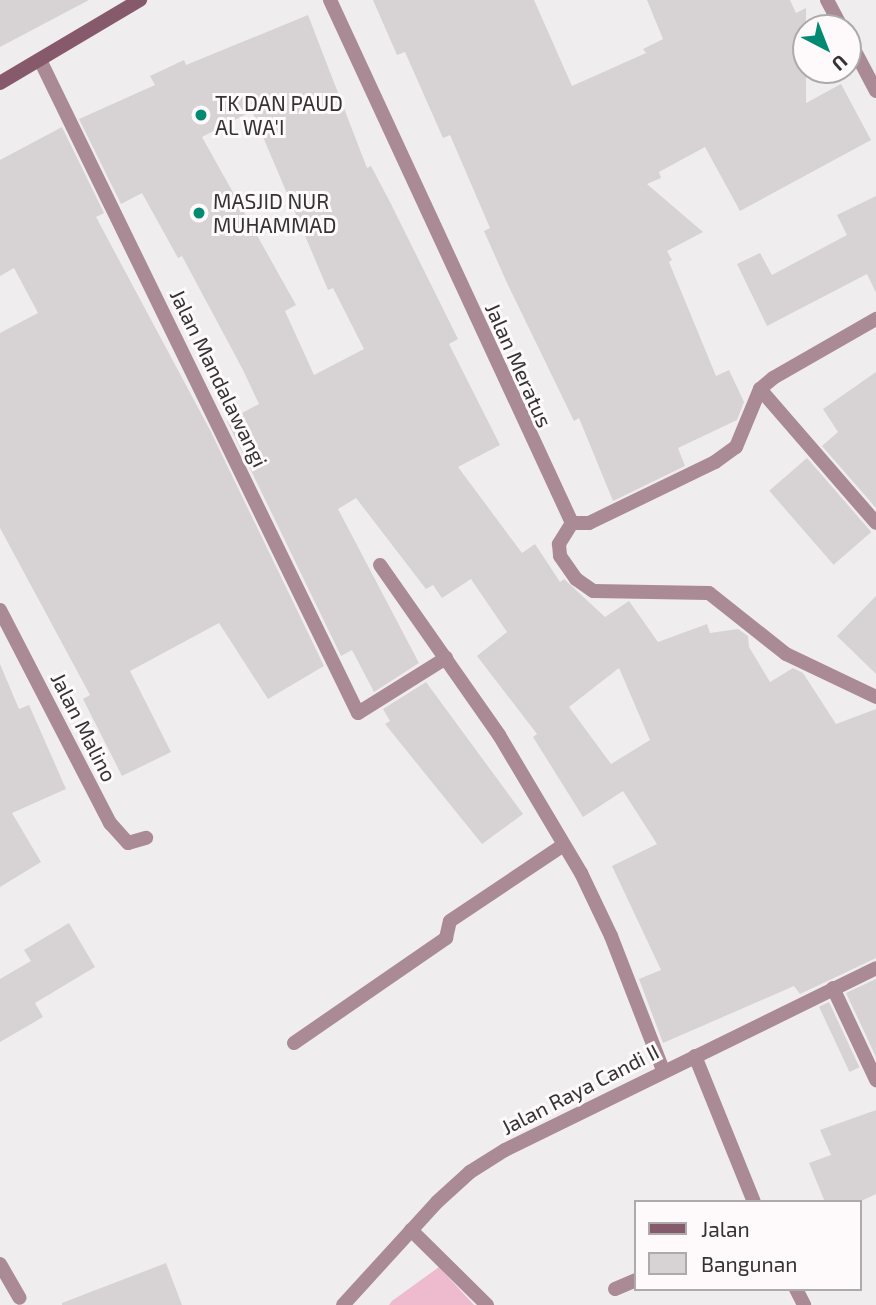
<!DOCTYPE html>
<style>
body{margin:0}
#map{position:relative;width:876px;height:1305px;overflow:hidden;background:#f0edee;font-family:"Exo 2",sans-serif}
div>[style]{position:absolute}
.green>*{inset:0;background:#eebace}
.building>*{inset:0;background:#d7d3d5;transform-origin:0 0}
.street>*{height:14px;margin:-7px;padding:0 7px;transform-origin:7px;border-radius:7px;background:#a98a95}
.secondary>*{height:14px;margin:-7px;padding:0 7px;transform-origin:7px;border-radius:7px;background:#865a6b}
.dots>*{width:19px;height:19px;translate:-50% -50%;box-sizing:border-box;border:4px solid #fefafb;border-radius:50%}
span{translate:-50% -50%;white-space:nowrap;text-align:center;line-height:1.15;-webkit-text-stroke:6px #fefafb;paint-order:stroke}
.poi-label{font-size:21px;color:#343233}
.left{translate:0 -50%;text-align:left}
.street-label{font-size:21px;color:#343233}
.legend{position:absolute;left:634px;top:1200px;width:228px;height:91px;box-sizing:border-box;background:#fefafb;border:2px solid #adaaab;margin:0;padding:9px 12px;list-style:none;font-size:21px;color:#343233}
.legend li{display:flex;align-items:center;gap:14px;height:35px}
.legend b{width:35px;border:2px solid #adaaab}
.north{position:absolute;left:792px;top:14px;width:70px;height:70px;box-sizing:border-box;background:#fefafb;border:2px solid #adaaab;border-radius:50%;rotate:138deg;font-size:19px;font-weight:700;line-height:28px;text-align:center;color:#343233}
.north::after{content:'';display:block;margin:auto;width:24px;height:32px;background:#028b72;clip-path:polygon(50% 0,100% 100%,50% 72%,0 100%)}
</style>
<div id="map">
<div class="green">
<i style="clip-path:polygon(439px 1267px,474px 1305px,389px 1305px,392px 1301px)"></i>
</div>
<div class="building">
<i style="clip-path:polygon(0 0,89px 0,0 47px)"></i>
<i style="clip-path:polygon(373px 0,534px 0,572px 86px,646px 53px,643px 49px,663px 39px,647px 0,790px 0,796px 13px,806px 8px,806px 103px,841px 84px,871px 140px,740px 211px,705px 147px,659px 172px,661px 178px,647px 184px,703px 232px,667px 251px,672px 260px,669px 262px,716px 376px,729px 370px,744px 402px,737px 420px,678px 448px,685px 466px,613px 501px,579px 418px,574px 421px,507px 283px,484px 231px,490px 228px,450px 135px,443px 138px,405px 52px,397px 55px)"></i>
<i style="clip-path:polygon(evenodd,308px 15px,367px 168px,371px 166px,391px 204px,458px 339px,449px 344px,500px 445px,458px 467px,522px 553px,535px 544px,560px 582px,564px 579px,605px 617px,629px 601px,658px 642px,707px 624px,710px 633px,738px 629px,748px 636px,749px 647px,770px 682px,793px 668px,803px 673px,836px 724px,876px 709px,876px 958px,800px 994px,794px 986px,663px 1043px,639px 979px,661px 970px,612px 866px,657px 844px,623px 791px,583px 817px,533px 737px,537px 734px,477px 656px,507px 632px,471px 579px,442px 598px,433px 585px,426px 589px,356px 498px,338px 509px,419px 663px,374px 692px,352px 650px,341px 656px,227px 421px,259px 404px,243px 370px,182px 256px,178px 258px,142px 193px,121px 204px,79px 119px,155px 85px,150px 76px,184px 60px,186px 65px,308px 15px,252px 111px,328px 290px,333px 288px,364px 349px,314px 375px,285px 311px,296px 305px,202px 137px,252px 111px,308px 15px,619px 668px,650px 740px,611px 764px,569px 707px,619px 668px)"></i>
<i style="clip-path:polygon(62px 127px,104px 213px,96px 217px,210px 430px,324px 666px,268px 699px,219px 623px,130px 671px,171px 752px,122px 776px,83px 699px,90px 695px,0 528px,0 333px,38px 313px,14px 268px,0 276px,0 160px)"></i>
<i style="clip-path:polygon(876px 196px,876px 293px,867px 274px,767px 326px,737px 264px,760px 253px,772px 275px,847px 235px,837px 215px)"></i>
<i style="clip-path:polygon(876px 372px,876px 508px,822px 446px,838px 432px,823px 409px)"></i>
<i style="left:807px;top:458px;width:98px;height:50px;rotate:49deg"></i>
<i style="clip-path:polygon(876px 596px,876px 674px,837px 636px)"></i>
<i style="clip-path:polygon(0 664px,19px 709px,29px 705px,66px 789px,12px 813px,41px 862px,0 887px)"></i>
<i style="clip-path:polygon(426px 682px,523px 814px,482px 844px,385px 724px,390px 721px,383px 709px)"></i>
<i style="clip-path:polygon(69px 923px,95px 967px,35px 1003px,43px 1017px,0 1042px,0 979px,31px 961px,24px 950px)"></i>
<i style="clip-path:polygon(876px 979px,876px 1057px,846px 993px)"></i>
<i style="left:829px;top:1002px;width:72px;height:11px;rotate:65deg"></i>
<i style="clip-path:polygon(876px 1110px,876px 1194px,859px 1202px,825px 1202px,809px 1163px,831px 1155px,820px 1130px)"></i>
<i style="clip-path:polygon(166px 1263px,182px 1305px,62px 1305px,62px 1303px)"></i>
</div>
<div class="street">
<i style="left:330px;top:0;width:576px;rotate:65.17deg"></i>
<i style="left:572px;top:523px;width:17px"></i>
<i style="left:589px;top:523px;width:140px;rotate:-25.8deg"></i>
<i style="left:715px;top:462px;width:26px;rotate:-36deg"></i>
<i style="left:736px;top:447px;width:63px;rotate:-67.5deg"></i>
<i style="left:760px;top:389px;width:17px;rotate:-40deg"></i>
<i style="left:773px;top:378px;width:119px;rotate:-29.8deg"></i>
<i style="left:827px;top:0;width:32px;rotate:62deg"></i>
<i style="left:848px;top:38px;width:60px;rotate:62.2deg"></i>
<i style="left:41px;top:62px;width:724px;rotate:64.04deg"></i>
<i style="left:358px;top:713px;width:104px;rotate:-32deg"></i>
<i style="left:760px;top:389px;width:177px;rotate:49.1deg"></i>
<i style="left:572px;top:523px;width:25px;rotate:122deg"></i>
<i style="left:559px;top:544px;width:12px;rotate:85deg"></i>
<i style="left:560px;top:556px;width:28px;rotate:55deg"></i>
<i style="left:576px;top:579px;width:21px;rotate:35deg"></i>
<i style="left:593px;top:591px;width:116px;rotate:1deg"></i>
<i style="left:709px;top:593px;width:98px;rotate:38.4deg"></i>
<i style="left:786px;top:654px;width:100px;rotate:25.5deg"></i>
<i style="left:380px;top:565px;width:208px;rotate:55deg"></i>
<i style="left:499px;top:735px;width:161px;rotate:59.3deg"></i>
<i style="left:581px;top:873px;width:70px;rotate:64.5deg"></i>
<i style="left:611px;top:936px;width:144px;rotate:68.8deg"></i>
<i style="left:0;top:610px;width:240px;rotate:62.7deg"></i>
<i style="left:110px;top:823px;width:27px;rotate:48deg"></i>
<i style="left:128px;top:843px;width:19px;rotate:-16deg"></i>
<i style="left:833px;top:988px;width:102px;rotate:64.9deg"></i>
<i style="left:294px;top:1043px;width:185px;rotate:-34.6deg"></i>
<i style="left:446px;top:938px;width:17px;rotate:-77deg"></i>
<i style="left:450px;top:921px;width:135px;rotate:-33.8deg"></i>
<i style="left:695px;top:1056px;width:157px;rotate:68deg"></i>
<i style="left:411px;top:1230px;width:107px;rotate:44.6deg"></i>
<i style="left:0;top:1264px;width:39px;rotate:60deg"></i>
<i style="left:615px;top:1289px;width:23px;rotate:-23deg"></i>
<i style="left:796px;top:1289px;width:18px;rotate:63deg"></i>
<i style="left:343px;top:1305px;width:139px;rotate:-47.6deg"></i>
<i style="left:437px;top:1202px;width:45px;rotate:-42.3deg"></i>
<i style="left:470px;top:1172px;width:41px;rotate:-32.2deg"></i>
<i style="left:505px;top:1150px;width:413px;rotate:-26.1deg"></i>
</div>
<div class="secondary">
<i style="left:0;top:83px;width:163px;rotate:-30.7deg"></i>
</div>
<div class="dots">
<i style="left:201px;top:115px;background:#028b72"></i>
<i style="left:199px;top:213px;background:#028b72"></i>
</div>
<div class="poi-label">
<span class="left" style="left:215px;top:115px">TK DAN PAUD<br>AL WA'I</span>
<span class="left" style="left:213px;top:213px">MASJID NUR<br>MUHAMMAD</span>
</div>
<div class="street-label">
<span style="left:519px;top:365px;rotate:66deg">Jalan Meratus</span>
<span style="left:219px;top:378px;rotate:64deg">Jalan Mandalawangi</span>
<span style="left:84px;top:727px;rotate:63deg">Jalan Malino</span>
<span style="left:580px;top:1089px;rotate:-27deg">Jalan Raya Candi II</span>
</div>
<ul class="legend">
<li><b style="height:9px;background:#865a6b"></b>Jalan</li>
<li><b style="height:19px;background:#d7d3d5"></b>Bangunan</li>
</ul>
<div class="north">U</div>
</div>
